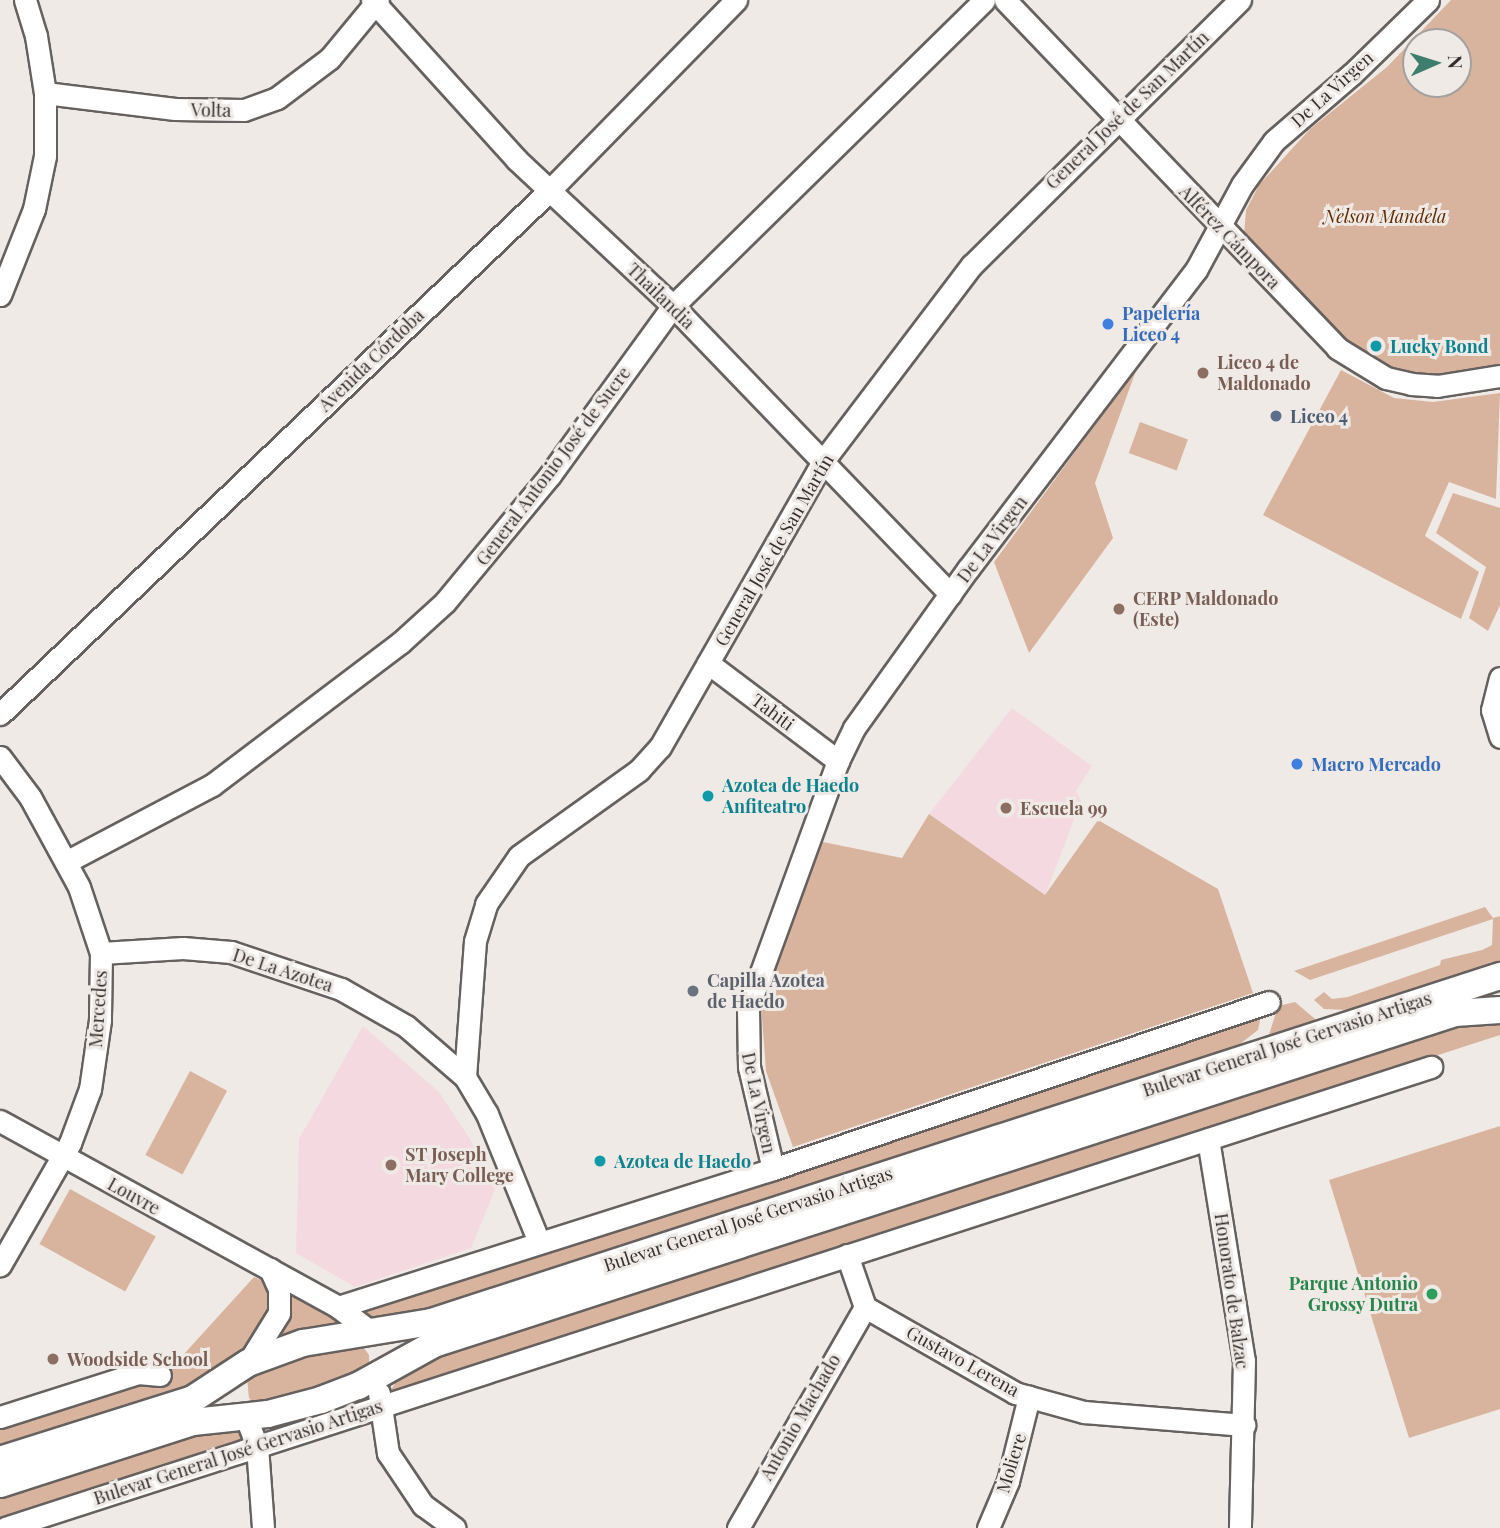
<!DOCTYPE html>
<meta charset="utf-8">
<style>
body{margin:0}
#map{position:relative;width:1500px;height:1528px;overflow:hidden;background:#f0eae6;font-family:"Playfair Display",serif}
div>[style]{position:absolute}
.education>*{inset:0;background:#f4dae0}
.green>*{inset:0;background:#d8b49f;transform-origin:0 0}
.roads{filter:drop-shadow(2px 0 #66615e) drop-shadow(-2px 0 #66615e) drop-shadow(0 2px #66615e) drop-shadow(0 -2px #66615e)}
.minor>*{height:21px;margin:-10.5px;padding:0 10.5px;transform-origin:10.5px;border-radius:10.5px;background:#fff}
.major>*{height:26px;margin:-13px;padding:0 13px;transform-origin:13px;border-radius:13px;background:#fff}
.dots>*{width:19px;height:19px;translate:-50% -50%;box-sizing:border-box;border:4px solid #f0eae6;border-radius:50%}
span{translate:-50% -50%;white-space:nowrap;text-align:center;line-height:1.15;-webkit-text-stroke:6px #f0eae6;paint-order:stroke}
.street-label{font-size:18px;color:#33302f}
.park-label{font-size:18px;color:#612b01;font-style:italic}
.shop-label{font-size:18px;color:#366cbe;font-weight:700}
.left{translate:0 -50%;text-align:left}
.culture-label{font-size:18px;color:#0d838f;font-weight:700}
.education-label{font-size:18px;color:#785e54;font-weight:700}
.service-label{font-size:18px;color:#4e5e75;font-weight:700}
.worship-label{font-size:18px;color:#5b616d;font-weight:700}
.leisure-label{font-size:18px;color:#27864d;font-weight:700}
.right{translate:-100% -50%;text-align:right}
.north{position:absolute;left:1402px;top:28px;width:70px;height:70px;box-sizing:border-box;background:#f0eae6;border:2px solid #a4a09d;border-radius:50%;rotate:87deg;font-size:19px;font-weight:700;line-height:28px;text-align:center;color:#33302f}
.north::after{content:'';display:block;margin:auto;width:24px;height:32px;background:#3d7e6e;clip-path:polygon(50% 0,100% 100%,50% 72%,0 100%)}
</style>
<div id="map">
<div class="education">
<i style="clip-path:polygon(1012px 708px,1092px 766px,1076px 791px,1081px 801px,1045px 896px,929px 814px)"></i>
<i style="clip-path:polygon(363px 1026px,439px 1092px,470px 1139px,495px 1190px,471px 1248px,355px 1287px,296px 1253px,299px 1139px)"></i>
</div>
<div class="green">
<i style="clip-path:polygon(evenodd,1451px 0,1500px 0,1500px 364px,1428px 376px,1396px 371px,1348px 343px,1244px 235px,1246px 210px,1259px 185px,1310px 129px,1387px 67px,1451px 0,1416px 42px,1458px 42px,1458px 84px,1416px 84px,1416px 42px)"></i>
<i style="clip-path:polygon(1137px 368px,1095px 483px,1113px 538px,1029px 653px,994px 562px)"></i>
<i style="clip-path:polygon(1341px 370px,1394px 398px,1433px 402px,1500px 393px,1496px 499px,1449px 482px,1425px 536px,1479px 572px,1461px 619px,1263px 515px)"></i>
<i style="left:1140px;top:422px;width:51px;height:33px;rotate:20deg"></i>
<i style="clip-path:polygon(1453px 493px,1500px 508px,1500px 605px,1488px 631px,1469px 618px,1486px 567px,1436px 533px)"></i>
<i style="clip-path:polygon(929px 814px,1045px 895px,1098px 820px,1218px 889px,1253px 993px,793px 1147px,766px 1071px,761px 1005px,800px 893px,823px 842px,902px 858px)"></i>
<i style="clip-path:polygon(1485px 907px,1493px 918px,1500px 916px,1500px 969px,1348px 1010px,1324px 1009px,1314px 1000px,1324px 992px,1332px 999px,1348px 997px,1440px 965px,1441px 960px,1482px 950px,1492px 945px,1493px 919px,1310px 980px,1294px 971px)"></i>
<i style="clip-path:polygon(1295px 1002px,1321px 1024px,1268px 1038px,1278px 1006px)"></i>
<i style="clip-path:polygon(1255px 1016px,1260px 1021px,1258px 1030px,1231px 1051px,434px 1313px,378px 1320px,363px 1314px,362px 1309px)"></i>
<i style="clip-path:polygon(1500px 1019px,1500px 1035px,388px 1395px,400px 1375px,439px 1352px,1454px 1022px)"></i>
<i style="left:190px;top:1071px;width:42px;height:95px;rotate:28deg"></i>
<i style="clip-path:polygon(1500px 1126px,1500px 1409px,1409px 1438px,1329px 1180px)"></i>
<i style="left:70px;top:1189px;width:98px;height:63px;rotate:29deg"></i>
<i style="clip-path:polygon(254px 1277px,269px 1284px,276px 1298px,249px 1352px,201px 1383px,0 1453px,0 1425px,162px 1367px,184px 1354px)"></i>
<i style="clip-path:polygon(284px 1283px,353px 1321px,270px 1345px)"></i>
<i style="clip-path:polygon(361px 1344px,369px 1355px,369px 1366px,327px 1391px,254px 1404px,249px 1398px,247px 1378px,294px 1355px)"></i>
<i style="clip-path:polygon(239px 1429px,247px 1443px,0 1521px,0 1492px,176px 1434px)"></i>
</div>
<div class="roads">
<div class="minor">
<i style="left:372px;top:0;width:215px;rotate:47.8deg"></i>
<i style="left:516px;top:159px;width:215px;rotate:43.1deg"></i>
<i style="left:673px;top:306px;width:400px;rotate:46.1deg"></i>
<i style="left:1005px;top:0;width:481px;rotate:46.3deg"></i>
<i style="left:1337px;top:348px;width:57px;rotate:31.5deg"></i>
<i style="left:1386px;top:378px;width:26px;rotate:13deg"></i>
<i style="left:1411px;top:384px;width:26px;rotate:4deg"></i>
<i style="left:1437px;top:386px;width:64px;rotate:-9deg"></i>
<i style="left:45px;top:93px;width:131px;rotate:7deg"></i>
<i style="left:175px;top:109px;width:69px;rotate:0.8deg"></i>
<i style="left:244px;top:110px;width:35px;rotate:-20deg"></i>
<i style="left:277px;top:98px;width:66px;rotate:-37deg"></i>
<i style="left:330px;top:58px;width:75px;rotate:-50.4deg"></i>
<i style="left:0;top:295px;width:92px;rotate:-68.4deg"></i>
<i style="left:34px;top:209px;width:54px;rotate:-78.3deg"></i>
<i style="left:45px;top:156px;width:63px;rotate:-90deg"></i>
<i style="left:45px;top:93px;width:58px;rotate:-99deg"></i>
<i style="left:36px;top:36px;width:38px;rotate:-107deg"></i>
<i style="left:708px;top:663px;width:163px;rotate:37deg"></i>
<i style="left:1500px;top:678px;width:33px;rotate:104deg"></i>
<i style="left:1492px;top:710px;width:28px;rotate:73deg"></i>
<i style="left:0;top:714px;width:760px;rotate:-43.61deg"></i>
<i style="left:550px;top:190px;width:266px;rotate:-45.6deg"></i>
<i style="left:0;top:757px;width:50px;rotate:53.1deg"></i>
<i style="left:30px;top:797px;width:102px;rotate:61.4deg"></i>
<i style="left:79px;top:887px;width:70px;rotate:71.6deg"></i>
<i style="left:101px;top:953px;width:67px;rotate:90.9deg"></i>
<i style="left:100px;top:1020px;width:70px;rotate:98.2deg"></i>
<i style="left:90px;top:1089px;width:58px;rotate:110.3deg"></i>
<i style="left:70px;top:1143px;width:141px;rotate:119.8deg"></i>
<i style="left:66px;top:862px;width:165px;rotate:-27.8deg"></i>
<i style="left:212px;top:785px;width:236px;rotate:-37.1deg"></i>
<i style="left:400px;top:643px;width:61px;rotate:-42.3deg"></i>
<i style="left:445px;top:602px;width:165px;rotate:-50.4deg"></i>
<i style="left:550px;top:475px;width:209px;rotate:-54deg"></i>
<i style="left:673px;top:306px;width:436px;rotate:-44.5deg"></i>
<i style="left:101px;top:953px;width:82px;rotate:-3.5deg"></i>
<i style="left:183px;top:948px;width:48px;rotate:4.8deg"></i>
<i style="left:231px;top:952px;width:116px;rotate:18.6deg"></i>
<i style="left:341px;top:989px;width:75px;rotate:29.6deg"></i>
<i style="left:406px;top:1026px;width:78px;rotate:40.8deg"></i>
<i style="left:465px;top:1077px;width:43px;rotate:59.3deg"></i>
<i style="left:487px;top:1114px;width:138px;rotate:67.9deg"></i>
<i style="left:465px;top:1077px;width:136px;rotate:-85.8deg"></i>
<i style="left:475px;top:941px;width:39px;rotate:-73deg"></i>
<i style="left:486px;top:904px;width:58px;rotate:-55.5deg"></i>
<i style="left:519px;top:856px;width:148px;rotate:-35.6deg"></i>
<i style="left:639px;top:770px;width:31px;rotate:-48deg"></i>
<i style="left:660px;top:747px;width:329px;rotate:-60.3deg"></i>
<i style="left:823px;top:461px;width:246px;rotate:-52.8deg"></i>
<i style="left:972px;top:265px;width:377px;rotate:-44.7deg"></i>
<i style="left:0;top:1121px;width:386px;rotate:28.8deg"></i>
<i style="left:338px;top:1307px;width:39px;rotate:37deg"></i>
<i style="left:1208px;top:1139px;width:225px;rotate:80.8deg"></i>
<i style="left:1244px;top:1361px;width:167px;rotate:91.4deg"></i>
<i style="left:773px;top:1169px;width:105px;rotate:-103.2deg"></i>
<i style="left:749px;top:1067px;width:59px;rotate:-91deg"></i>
<i style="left:748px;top:1008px;width:263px;rotate:-70deg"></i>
<i style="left:838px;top:761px;width:37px;rotate:-64deg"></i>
<i style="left:854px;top:728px;width:196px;rotate:-54.4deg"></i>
<i style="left:968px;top:569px;width:376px;rotate:-52.7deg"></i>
<i style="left:1196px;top:270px;width:97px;rotate:-61.6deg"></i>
<i style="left:1242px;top:185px;width:54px;rotate:-54deg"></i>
<i style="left:1274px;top:141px;width:103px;rotate:-40.7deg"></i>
<i style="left:1352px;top:74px;width:106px;rotate:-44.2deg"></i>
<i style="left:847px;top:1255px;width:55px;rotate:70.9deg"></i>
<i style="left:865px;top:1307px;width:173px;rotate:29.8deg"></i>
<i style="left:1015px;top:1393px;width:72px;rotate:15.4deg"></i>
<i style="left:1084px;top:1412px;width:161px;rotate:4.6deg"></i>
<i style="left:338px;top:1307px;width:456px;rotate:-17.6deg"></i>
<i style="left:773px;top:1169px;width:523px;rotate:-18.61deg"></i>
<i style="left:248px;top:1363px;width:59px;rotate:-58.2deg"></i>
<i style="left:279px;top:1313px;width:24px;rotate:-90deg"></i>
<i style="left:279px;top:1289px;width:22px;rotate:-114deg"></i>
<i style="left:379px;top:1393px;width:61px;rotate:81.5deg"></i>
<i style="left:388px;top:1453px;width:63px;rotate:56.1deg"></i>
<i style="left:423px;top:1505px;width:39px;rotate:36deg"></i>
<i style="left:245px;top:1415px;width:33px;rotate:69deg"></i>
<i style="left:257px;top:1446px;width:82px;rotate:85.8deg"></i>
<i style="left:0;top:1417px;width:145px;rotate:-17.7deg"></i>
<i style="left:138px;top:1373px;width:22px;rotate:5deg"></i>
<i style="left:5px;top:1528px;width:1499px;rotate:-17.92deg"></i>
<i style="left:738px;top:1528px;width:255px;rotate:-60.1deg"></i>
<i style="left:988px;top:1528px;width:51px;rotate:-66.9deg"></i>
<i style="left:1008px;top:1481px;width:87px;rotate:-76deg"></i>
</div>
<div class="major">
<i style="left:0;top:1460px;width:202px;rotate:-17.5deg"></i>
<i style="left:193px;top:1399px;width:66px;rotate:-33.2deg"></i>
<i style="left:248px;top:1363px;width:59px;rotate:-20deg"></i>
<i style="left:303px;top:1343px;width:130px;rotate:-9.3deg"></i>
<i style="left:431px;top:1322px;width:1124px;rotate:-17.94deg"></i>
<i style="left:0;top:1484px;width:203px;rotate:-17.8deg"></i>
<i style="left:193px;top:1422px;width:75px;rotate:-6.1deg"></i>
<i style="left:268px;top:1414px;width:55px;rotate:-14.8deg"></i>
<i style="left:321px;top:1400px;width:40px;rotate:-21deg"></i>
<i style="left:358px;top:1386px;width:87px;rotate:-28.9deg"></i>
<i style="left:434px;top:1344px;width:1073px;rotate:-17.96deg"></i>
<i style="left:1455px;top:1013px;width:45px;rotate:-3.8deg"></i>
</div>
</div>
<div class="dots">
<i style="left:1108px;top:324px;background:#3f7fe0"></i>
<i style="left:1376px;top:346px;background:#0f9aa8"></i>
<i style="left:1203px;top:373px;background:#8d6e63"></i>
<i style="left:1276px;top:416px;background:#5c6f8a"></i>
<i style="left:1119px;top:609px;background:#8d6e63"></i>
<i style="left:1297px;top:764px;background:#3f7fe0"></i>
<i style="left:708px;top:796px;background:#0f9aa8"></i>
<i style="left:1006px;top:808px;background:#8d6e63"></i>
<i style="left:693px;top:991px;background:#6b7280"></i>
<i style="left:600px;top:1161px;background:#0f9aa8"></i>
<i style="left:391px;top:1165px;background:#8d6e63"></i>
<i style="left:1432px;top:1294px;background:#2e9e5b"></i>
<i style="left:53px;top:1359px;background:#8d6e63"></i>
</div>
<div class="street-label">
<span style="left:1332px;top:89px;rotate:-42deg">De La Virgen</span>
<span style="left:211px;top:110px;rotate:1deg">Volta</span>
<span style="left:1127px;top:110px;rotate:-44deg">General José de San Martín</span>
<span style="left:1230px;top:237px;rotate:46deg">Alférez Cámpora</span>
<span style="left:661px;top:296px;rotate:44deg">Thailandia</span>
<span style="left:371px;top:360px;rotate:-44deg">Avenida Córdoba</span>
<span style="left:553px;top:466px;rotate:-53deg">General Antonio José de Sucre</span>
<span style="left:992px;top:539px;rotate:-53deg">De La Virgen</span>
<span style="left:774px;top:550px;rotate:-60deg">General José de San Martín</span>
<span style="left:773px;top:712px;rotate:37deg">Tahiti</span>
<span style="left:283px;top:970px;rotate:18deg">De La Azotea</span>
<span style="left:98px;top:1009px;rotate:-86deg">Mercedes</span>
<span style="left:1287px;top:1044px;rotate:-18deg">Bulevar General José Gervasio Artigas</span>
<span style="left:759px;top:1103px;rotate:78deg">De La Virgen</span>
<span style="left:134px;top:1196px;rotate:29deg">Louvre</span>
<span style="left:748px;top:1219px;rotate:-18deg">Bulevar General José Gervasio Artigas</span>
<span style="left:1232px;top:1291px;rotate:82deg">Honorato de Balzac</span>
<span style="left:963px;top:1361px;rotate:29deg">Gustavo Lerena</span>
<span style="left:800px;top:1417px;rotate:-60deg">Antonio Machado</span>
<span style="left:238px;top:1452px;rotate:-18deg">Bulevar General José Gervasio Artigas</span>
<span style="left:1011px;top:1463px;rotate:-73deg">Moliere</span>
</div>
<div class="park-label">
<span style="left:1385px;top:216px">Nelson Mandela</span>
</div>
<div class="shop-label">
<span class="left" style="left:1122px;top:324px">Papelería<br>Liceo 4</span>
<span class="left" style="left:1311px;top:764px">Macro Mercado</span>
</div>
<div class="culture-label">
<span class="left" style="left:1390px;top:346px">Lucky Bond</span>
<span class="left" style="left:722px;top:796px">Azotea de Haedo<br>Anfiteatro</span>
<span class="left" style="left:614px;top:1161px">Azotea de Haedo</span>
</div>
<div class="education-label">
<span class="left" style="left:1217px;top:373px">Liceo 4 de<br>Maldonado</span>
<span class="left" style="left:1133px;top:609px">CERP Maldonado<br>(Este)</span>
<span class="left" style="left:1020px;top:808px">Escuela 99</span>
<span class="left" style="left:405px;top:1165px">ST Joseph<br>Mary College</span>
<span class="left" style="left:67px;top:1359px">Woodside School</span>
</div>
<div class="service-label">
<span class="left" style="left:1290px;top:416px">Liceo 4</span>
</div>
<div class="worship-label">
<span class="left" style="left:707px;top:991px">Capilla Azotea<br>de Haedo</span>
</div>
<div class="leisure-label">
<span class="right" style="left:1418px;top:1294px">Parque Antonio<br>Grossy Dutra</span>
</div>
<div class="north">N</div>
</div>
